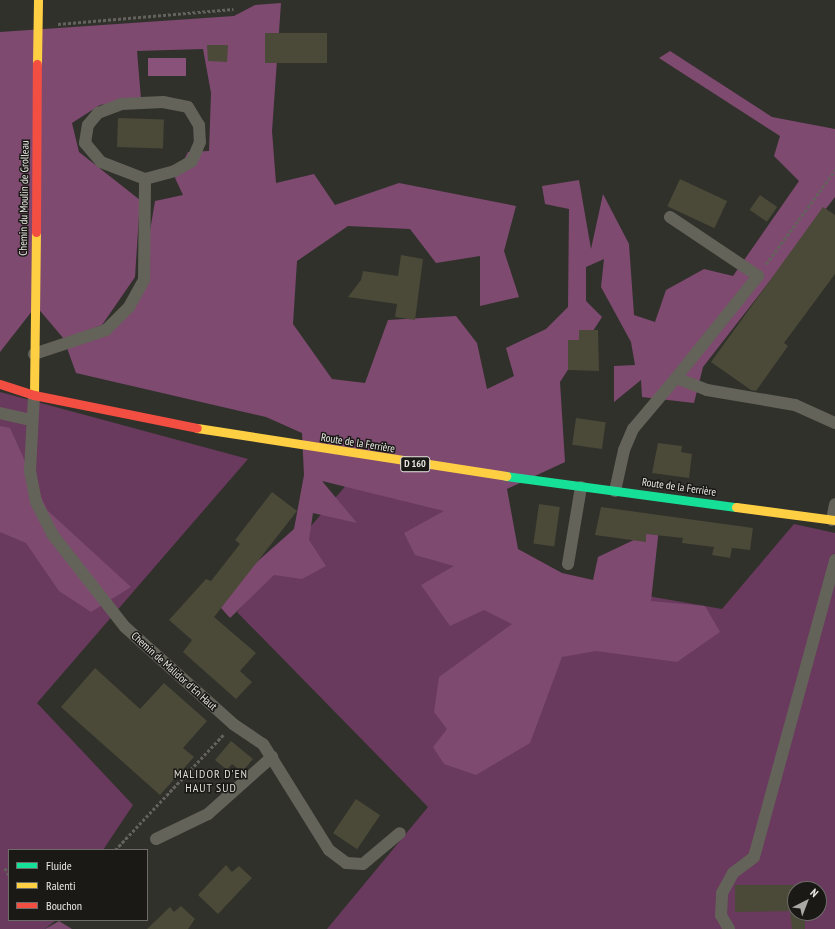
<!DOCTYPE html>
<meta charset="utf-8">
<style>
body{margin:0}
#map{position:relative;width:835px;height:929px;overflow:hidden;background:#31312c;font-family:"PT Sans Narrow",sans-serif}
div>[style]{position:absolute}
.green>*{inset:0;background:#693a5d}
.forest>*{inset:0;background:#7e4a70}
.water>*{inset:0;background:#88527a;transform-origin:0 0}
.building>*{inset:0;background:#4b4937;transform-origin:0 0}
.path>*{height:2.5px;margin-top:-1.25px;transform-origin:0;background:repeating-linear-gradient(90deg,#63625c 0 3px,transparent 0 5px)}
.lane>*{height:12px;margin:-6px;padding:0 6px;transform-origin:6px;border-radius:6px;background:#646359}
.fast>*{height:9px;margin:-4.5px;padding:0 4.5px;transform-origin:4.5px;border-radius:4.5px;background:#16e098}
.slow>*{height:9px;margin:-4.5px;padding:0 4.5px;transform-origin:4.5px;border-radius:4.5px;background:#ffcf43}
.jam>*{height:9px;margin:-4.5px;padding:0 4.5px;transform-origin:4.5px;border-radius:4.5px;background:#f24e42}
span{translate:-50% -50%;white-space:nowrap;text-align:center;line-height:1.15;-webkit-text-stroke:3px #1a1916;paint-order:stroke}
.shield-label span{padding:1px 3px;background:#1a1916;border:1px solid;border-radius:3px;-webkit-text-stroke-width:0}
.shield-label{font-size:10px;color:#eae9e4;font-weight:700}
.street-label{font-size:11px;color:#eae9e4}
.neighbourhood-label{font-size:12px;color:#dfded5;letter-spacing:1px}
.legend{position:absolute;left:8px;top:849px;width:140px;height:72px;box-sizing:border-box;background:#1a1916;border:1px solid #6d6c68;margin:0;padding:5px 7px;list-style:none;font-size:12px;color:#eae9e4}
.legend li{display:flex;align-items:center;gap:8px;height:20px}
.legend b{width:20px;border:1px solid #6d6c68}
.north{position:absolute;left:787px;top:881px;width:40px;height:40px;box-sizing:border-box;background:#1a1916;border:1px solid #6d6c68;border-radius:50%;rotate:42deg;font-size:11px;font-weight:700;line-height:16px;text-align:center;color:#eae9e4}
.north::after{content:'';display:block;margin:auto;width:14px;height:18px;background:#a9a9a4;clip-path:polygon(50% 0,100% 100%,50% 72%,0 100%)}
</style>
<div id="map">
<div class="green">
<i style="clip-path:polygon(0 392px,248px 459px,37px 703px,133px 805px,103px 850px,9px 850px,9px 920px,56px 920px,45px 929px,0 929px)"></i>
<i style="clip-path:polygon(evenodd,355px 475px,492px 490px,500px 570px,722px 609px,794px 524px,835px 533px,835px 929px,327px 929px,428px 807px,237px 612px,355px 475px,795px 889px,819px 889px,819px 913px,795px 913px,795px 889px)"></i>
</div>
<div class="forest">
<i style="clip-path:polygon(281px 3px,272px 131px,276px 183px,314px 174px,335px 205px,399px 183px,516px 206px,504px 251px,519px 297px,480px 306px,480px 256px,436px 263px,410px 229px,348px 226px,297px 261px,293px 324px,332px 379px,365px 383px,388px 320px,456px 316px,477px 343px,487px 389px,514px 376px,506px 348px,546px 329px,568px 307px,569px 209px,545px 204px,542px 186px,579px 180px,591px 249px,603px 194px,629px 244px,634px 315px,655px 322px,666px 290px,704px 269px,733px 276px,799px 181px,774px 156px,780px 136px,659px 58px,670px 51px,772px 117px,835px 129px,835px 197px,703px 367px,694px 403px,642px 397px,641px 380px,614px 402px,614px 366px,635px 365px,631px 342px,601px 287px,604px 259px,586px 267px,586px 301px,602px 317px,560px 382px,565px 462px,507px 489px,518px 549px,562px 573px,593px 580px,598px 557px,659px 528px,651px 601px,705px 606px,720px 632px,677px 662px,596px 651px,562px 657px,530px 743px,476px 775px,444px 764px,433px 747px,447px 729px,434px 712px,439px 677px,512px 624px,484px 610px,450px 626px,421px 585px,454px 566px,415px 555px,404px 533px,444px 511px,322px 481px,357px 523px,313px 513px,309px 540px,326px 566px,302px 579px,274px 575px,230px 618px,214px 600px,294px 529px,304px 475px,302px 433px,266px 417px,76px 373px,67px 348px,111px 331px,140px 291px,155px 201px,183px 195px,175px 178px,188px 152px,209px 151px,211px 93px,203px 49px,137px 51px,141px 99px,100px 105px,72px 123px,79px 152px,140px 200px,135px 277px,102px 325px,64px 339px,36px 306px,0 352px,0 32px,234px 16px,255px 5px)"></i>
<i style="clip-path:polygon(0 426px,10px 428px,47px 510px,131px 587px,91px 612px,59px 591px,26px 543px,0 532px)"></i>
<i style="clip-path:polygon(59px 921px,72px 929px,45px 929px,54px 924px)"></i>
</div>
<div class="water">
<i style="left:186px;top:58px;width:18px;height:38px;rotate:90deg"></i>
</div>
<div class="building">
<i style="left:265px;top:33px;width:62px;height:30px"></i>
<i style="clip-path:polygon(207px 45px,228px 45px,227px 62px,208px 61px)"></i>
<i style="left:118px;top:118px;width:46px;height:29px;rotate:2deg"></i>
<i style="left:680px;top:179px;width:52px;height:30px;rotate:25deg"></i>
<i style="left:760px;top:195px;width:21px;height:18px;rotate:35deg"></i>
<i style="clip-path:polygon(823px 207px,835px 215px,835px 274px,784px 343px,788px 346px,756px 391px,751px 390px,711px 362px)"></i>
<i style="clip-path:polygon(401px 255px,423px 259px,415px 320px,395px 317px,397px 304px,348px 297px,361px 280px,363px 271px,398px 276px)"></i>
<i style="clip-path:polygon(579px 330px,598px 330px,599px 371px,568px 370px,568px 340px,579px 340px)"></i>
<i style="left:576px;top:418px;width:30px;height:27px;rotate:8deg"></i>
<i style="clip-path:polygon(658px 443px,682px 446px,681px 452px,692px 454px,689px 478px,652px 473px)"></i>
<i style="clip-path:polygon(272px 492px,297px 511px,214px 617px,256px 653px,240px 671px,252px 682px,236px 699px,183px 652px,192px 640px,169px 620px,206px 579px,211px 581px,240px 544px,235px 540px)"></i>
<i style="left:539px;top:504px;width:21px;height:40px;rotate:8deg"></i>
<i style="clip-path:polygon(601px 507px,753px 528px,750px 550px,732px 548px,730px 558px,712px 555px,714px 547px,682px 543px,683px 538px,646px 534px,646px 542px,595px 535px)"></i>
<i style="clip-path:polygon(95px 668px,140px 709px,164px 683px,207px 721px,183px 748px,194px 757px,160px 795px,61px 707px)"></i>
<i style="clip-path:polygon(231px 741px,253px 759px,242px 772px,232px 764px,227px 770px,215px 760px)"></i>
<i style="left:356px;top:799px;width:29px;height:41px;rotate:34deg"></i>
<i style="clip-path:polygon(226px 865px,232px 872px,239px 866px,252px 878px,218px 914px,198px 895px)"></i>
<i style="clip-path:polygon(735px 885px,806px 885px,806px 889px,795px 889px,795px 913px,805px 913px,805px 929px,792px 929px,790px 911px,735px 912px)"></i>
<i style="clip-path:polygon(181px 906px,195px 919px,188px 929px,147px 929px,170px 907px,174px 912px)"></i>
</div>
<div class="path">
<i style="left:58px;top:24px;width:176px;rotate:-4.9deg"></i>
<i style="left:766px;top:264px;width:117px;rotate:-53.7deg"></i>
<i style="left:115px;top:850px;width:158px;rotate:-46.8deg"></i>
<i style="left:5px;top:868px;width:8px;rotate:60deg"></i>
</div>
<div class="lane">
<i style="left:670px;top:217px;width:106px;rotate:33.8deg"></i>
<i style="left:758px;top:276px;width:131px;rotate:128.8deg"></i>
<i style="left:34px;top:354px;width:76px;rotate:-18.4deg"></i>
<i style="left:106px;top:330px;width:33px;rotate:-45deg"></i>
<i style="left:129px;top:307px;width:31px;rotate:-61deg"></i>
<i style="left:144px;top:280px;width:101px;rotate:-89.4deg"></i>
<i style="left:145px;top:179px;width:47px;rotate:-158.9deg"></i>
<i style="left:101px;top:162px;width:25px;rotate:-130deg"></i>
<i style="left:85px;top:143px;width:18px;rotate:-81deg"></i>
<i style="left:88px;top:125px;width:16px;rotate:-50deg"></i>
<i style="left:98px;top:113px;width:25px;rotate:-21deg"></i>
<i style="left:121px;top:104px;width:42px;rotate:-2.7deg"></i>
<i style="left:163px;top:102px;width:25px;rotate:11deg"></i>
<i style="left:188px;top:107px;width:21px;rotate:59deg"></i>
<i style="left:199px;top:125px;width:17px;rotate:87deg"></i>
<i style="left:200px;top:142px;width:21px;rotate:113deg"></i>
<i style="left:192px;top:161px;width:20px;rotate:150deg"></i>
<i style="left:175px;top:171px;width:31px;rotate:165deg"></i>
<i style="left:34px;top:395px;width:76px;rotate:93deg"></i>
<i style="left:30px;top:471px;width:32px;rotate:79deg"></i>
<i style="left:36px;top:502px;width:36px;rotate:63deg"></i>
<i style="left:52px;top:534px;width:118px;rotate:51.9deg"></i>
<i style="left:125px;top:627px;width:145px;rotate:41.9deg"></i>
<i style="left:233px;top:724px;width:36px;rotate:34deg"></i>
<i style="left:263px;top:744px;width:125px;rotate:58.1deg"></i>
<i style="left:329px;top:850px;width:21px;rotate:37deg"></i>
<i style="left:346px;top:863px;width:17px;rotate:3deg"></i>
<i style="left:363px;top:864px;width:48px;rotate:-40deg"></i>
<i style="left:0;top:413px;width:32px;rotate:13deg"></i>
<i style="left:615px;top:491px;width:42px;rotate:-77.6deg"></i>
<i style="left:624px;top:450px;width:23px;rotate:-67deg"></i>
<i style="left:633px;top:429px;width:67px;rotate:-49.9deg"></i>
<i style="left:676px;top:378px;width:33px;rotate:21deg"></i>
<i style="left:707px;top:390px;width:89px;rotate:9.7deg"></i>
<i style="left:795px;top:405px;width:44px;rotate:24.2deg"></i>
<i style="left:832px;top:520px;width:16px;rotate:-79deg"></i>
<i style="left:568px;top:564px;width:78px;rotate:-80.4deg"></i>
<i style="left:156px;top:839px;width:58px;rotate:-25.7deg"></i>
<i style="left:208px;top:814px;width:86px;rotate:-41.7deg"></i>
<i style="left:729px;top:929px;width:16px;rotate:-120deg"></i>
<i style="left:721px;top:915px;width:22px;rotate:-87deg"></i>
<i style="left:722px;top:893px;width:23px;rotate:-61deg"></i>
<i style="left:733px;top:873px;width:26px;rotate:-37deg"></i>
<i style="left:754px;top:857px;width:308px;rotate:-74.7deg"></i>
</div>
<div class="fast">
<i style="left:506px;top:476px;width:232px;rotate:7.7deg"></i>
</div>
<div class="slow">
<i style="left:37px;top:64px;width:64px;rotate:-89.1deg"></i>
<i style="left:34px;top:395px;width:163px;rotate:-89.3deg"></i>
<i style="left:197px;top:428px;width:313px;rotate:8.8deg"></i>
<i style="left:736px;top:507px;width:100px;rotate:7.5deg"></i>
</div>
<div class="jam">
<i style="left:36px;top:232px;width:168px;rotate:-89.7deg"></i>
<i style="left:0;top:384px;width:36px;rotate:18deg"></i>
<i style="left:34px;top:395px;width:166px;rotate:11.4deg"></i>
</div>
<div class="shield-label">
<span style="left:415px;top:464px">D 160</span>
</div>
<div class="street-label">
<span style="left:24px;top:198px;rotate:-89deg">Chemin du Moulin de Grolleau</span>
<span style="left:358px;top:443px;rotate:9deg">Route de la Ferrière</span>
<span style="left:679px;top:487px;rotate:8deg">Route de la Ferrière</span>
<span style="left:174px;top:671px;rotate:42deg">Chemin de Malidor d'En Haut</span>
</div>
<div class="neighbourhood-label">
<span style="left:211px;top:781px">MALIDOR D'EN<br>HAUT SUD</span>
</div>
<ul class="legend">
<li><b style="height:5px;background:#16e098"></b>Fluide</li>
<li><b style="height:5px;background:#ffcf43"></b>Ralenti</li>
<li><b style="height:5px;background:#f24e42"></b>Bouchon</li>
</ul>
<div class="north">N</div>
</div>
